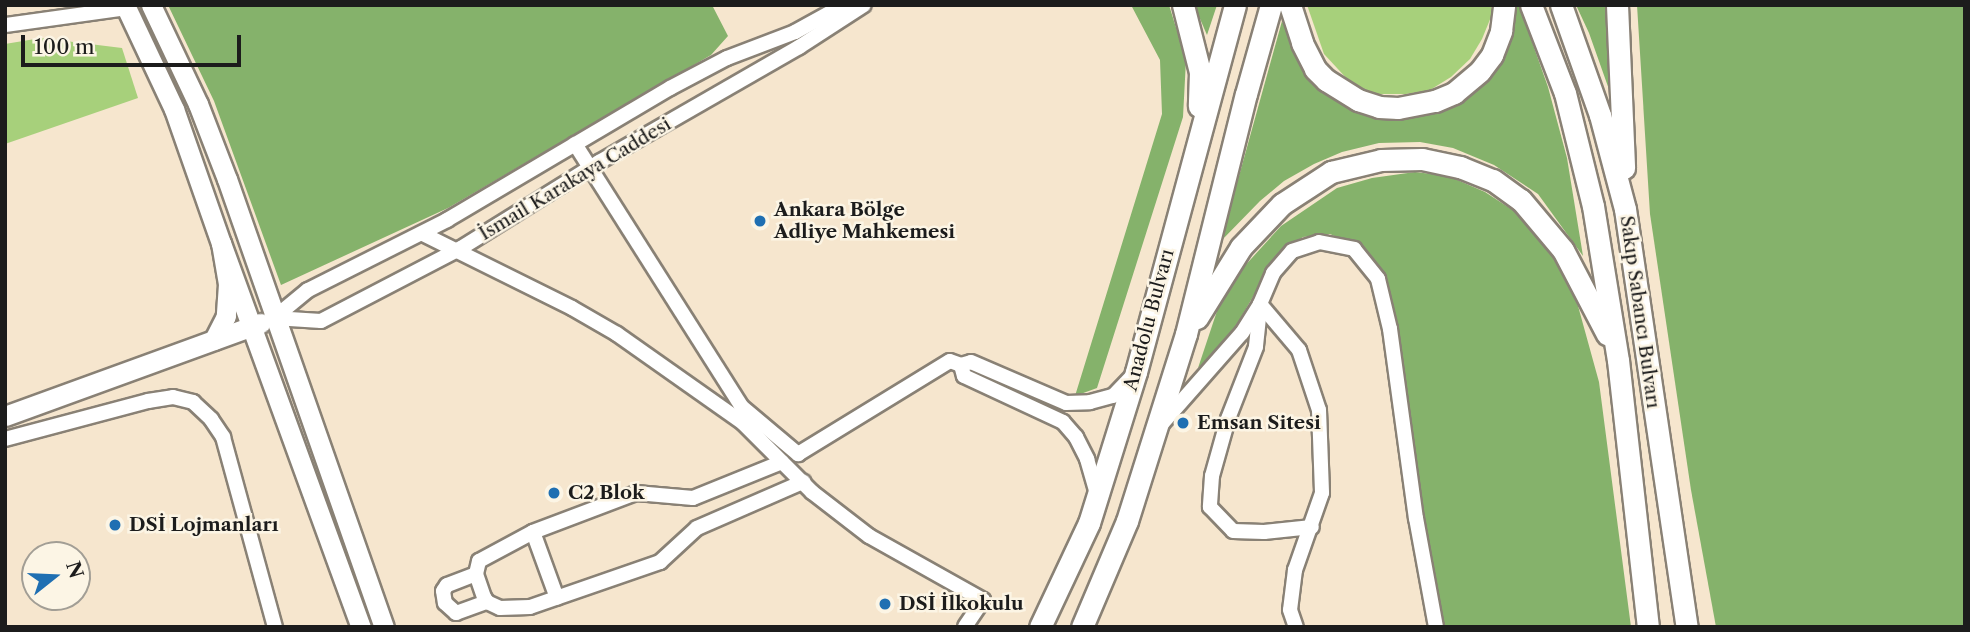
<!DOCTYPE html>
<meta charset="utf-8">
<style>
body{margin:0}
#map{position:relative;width:1970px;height:632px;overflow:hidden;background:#f6e6ce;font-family:"Libre Caslon Text",serif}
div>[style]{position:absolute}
.green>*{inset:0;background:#a7d07b}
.forest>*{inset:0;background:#85b26b}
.roads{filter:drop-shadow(2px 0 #898175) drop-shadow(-2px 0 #898175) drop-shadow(0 2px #898175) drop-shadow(0 -2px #898175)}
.street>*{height:14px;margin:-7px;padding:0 7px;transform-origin:7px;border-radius:7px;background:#fff}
.secondary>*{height:19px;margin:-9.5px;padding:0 9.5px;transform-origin:9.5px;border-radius:9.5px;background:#fff}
.primary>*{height:21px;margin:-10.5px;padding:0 10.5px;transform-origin:10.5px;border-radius:10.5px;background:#fff}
.dots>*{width:19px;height:19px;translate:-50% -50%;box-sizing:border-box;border:4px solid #fcf5e5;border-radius:50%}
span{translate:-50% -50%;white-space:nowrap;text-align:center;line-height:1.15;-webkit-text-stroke:5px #fcf5e5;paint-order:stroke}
.street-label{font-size:19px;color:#1c1c1c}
.poi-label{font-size:19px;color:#1c1c1c;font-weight:700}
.left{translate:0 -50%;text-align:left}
.frame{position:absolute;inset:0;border:7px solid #1c1c1c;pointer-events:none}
.north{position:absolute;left:21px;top:541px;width:70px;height:70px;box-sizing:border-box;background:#fcf5e5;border:2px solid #a29e95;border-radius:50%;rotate:72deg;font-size:19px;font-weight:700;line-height:28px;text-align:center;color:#1c1c1c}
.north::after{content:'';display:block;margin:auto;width:24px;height:32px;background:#1f6fb2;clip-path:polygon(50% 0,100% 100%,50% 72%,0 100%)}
.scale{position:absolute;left:21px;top:35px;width:220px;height:32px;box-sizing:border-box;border:4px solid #1c1c1c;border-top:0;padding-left:9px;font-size:21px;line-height:24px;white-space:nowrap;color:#1c1c1c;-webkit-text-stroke:5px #fcf5e5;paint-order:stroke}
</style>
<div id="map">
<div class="green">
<i style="clip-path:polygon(1307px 5px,1492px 5px,1491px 17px,1482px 39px,1470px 59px,1451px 77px,1430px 90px,1406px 94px,1373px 94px,1349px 81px,1324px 54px)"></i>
<i style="clip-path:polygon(41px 38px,122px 48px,138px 98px,5px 144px,5px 44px)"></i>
</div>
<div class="forest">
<i style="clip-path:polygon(168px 5px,712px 5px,728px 36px,711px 55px,448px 208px,281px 285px,214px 101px)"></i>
<i style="clip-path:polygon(1131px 5px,1169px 5px,1186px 60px,1183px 117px,1097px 388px,1075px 396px,1162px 114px,1160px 60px)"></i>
<i style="clip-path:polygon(1194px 5px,1217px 5px,1207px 35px)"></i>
<i style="clip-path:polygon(1516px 5px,1519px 5px,1548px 87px,1567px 158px,1583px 256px,1538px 194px,1494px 165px,1453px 148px,1420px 142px,1379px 143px,1342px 152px,1314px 164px,1284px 181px,1260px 201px,1221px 241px,1282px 21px,1300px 63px,1320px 89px,1363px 115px,1392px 118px,1421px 112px,1483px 81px,1503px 56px)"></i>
<i style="clip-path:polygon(1576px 5px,1611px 5px,1617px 112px,1589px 33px)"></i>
<i style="clip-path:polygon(1637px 5px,1965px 5px,1965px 627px,1716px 627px,1691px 490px,1650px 214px)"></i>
<i style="clip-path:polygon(1415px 172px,1448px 176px,1485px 192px,1514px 211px,1548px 243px,1575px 295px,1599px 382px,1631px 627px,1442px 627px,1384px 280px,1357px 246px,1330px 234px,1303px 237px,1277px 255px,1225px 345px,1198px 368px,1221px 299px,1241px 270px,1281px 226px,1337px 188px,1372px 178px)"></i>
</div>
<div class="roads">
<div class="street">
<i style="left:5px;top:25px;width:123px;rotate:-7.9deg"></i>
<i style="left:575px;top:144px;width:310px;rotate:57.6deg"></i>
<i style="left:741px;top:406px;width:75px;rotate:40.1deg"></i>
<i style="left:798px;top:454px;width:178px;rotate:-31.5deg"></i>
<i style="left:950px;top:361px;width:12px;rotate:20deg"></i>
<i style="left:961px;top:365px;width:10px;rotate:-17deg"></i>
<i style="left:971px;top:362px;width:103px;rotate:23.3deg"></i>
<i style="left:1066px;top:403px;width:24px;rotate:-2deg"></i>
<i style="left:1090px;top:402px;width:24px;rotate:-15deg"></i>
<i style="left:1113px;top:396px;width:29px;rotate:-46deg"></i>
<i style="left:423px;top:234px;width:166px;rotate:26.4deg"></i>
<i style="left:572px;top:308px;width:52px;rotate:30deg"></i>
<i style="left:617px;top:334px;width:154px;rotate:35.2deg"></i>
<i style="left:743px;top:423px;width:98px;rotate:45deg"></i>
<i style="left:812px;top:492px;width:72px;rotate:37.7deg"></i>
<i style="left:869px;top:536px;width:131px;rotate:29.3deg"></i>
<i style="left:983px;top:600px;width:32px;rotate:124deg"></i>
<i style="left:1260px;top:304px;width:60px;rotate:49.7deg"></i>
<i style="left:1299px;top:350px;width:63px;rotate:71.6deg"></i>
<i style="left:1319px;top:410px;width:83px;rotate:87.9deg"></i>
<i style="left:1322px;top:493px;width:82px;rotate:109.3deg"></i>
<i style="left:1295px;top:570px;width:40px;rotate:97.1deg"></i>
<i style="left:1290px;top:610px;width:18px;rotate:71deg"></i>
<i style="left:1260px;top:308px;width:39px;rotate:96deg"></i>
<i style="left:1256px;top:347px;width:77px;rotate:111.3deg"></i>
<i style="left:1228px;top:419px;width:59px;rotate:105.7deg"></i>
<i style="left:1212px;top:476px;width:31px;rotate:94deg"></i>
<i style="left:1210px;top:507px;width:33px;rotate:46deg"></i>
<i style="left:1233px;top:531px;width:31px;rotate:2deg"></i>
<i style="left:1264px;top:532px;width:48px;rotate:-5.9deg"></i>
<i style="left:274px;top:318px;width:47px;rotate:3.7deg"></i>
<i style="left:321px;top:321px;width:158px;rotate:-27.5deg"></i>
<i style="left:461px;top:248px;width:163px;rotate:-31.9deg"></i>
<i style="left:599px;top:162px;width:231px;rotate:-29.9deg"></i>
<i style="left:799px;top:47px;width:77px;rotate:-32.9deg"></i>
<i style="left:274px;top:318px;width:44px;rotate:-39.5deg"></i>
<i style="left:308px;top:290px;width:156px;rotate:-26.7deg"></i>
<i style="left:447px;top:220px;width:259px;rotate:-30.6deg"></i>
<i style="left:670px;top:88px;width:64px;rotate:-27.8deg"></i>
<i style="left:727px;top:58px;width:73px;rotate:-20.9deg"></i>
<i style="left:795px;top:32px;width:56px;rotate:-28.9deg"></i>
<i style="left:961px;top:365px;width:11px;rotate:75deg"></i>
<i style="left:964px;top:376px;width:109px;rotate:24.9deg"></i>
<i style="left:1063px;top:422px;width:20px;rotate:49deg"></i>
<i style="left:1076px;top:437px;width:25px;rotate:63deg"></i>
<i style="left:1087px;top:459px;width:36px;rotate:74deg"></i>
<i style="left:1159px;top:427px;width:125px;rotate:-48.6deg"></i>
<i style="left:1242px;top:333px;width:34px;rotate:-58deg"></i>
<i style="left:1260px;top:304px;width:34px;rotate:-67deg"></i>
<i style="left:1273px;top:273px;width:29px;rotate:-49deg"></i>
<i style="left:1292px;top:251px;width:28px;rotate:-18deg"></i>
<i style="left:1319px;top:242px;width:36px;rotate:11deg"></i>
<i style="left:1354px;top:249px;width:38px;rotate:51deg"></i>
<i style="left:1378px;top:279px;width:51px;rotate:76.5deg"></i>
<i style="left:1390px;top:329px;width:191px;rotate:82.2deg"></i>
<i style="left:1416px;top:518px;width:111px;rotate:79.6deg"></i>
<i style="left:5px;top:439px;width:148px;rotate:-14.9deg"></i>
<i style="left:148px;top:401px;width:25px;rotate:-9deg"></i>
<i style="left:173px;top:397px;width:21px;rotate:14deg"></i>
<i style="left:193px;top:402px;width:25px;rotate:43deg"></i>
<i style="left:211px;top:419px;width:22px;rotate:56deg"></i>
<i style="left:223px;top:437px;width:197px;rotate:74.7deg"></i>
<i style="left:782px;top:462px;width:96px;rotate:158deg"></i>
<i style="left:693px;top:498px;width:57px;rotate:-175deg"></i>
<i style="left:636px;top:493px;width:110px;rotate:159.3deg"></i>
<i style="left:533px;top:532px;width:61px;rotate:151.8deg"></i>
<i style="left:479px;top:561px;width:13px;rotate:103deg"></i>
<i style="left:476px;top:574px;width:24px;rotate:71deg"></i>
<i style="left:484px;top:597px;width:6px;rotate:59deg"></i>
<i style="left:487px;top:602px;width:14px;rotate:25deg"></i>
<i style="left:500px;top:608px;width:30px;rotate:-2deg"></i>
<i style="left:530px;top:607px;width:138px;rotate:-19.1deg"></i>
<i style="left:660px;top:562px;width:50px;rotate:-42.6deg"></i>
<i style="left:697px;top:528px;width:116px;rotate:-23.5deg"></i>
<i style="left:533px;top:532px;width:70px;rotate:70deg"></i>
<i style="left:476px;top:574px;width:31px;rotate:159deg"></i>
<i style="left:447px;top:585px;width:7px;rotate:124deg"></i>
<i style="left:443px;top:591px;width:12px;rotate:81deg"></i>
<i style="left:445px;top:603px;width:15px;rotate:42deg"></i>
<i style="left:456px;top:613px;width:33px;rotate:-20deg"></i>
</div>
<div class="secondary">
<i style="left:125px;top:5px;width:115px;rotate:64.8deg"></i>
<i style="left:174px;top:109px;width:142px;rotate:70.7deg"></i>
<i style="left:221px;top:243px;width:42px;rotate:80.3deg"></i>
<i style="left:228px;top:284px;width:32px;rotate:94deg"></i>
<i style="left:226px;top:316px;width:27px;rotate:117deg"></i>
<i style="left:151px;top:5px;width:110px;rotate:64.6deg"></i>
<i style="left:198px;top:104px;width:80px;rotate:68.9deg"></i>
<i style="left:227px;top:179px;width:475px;rotate:70.7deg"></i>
<i style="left:221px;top:243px;width:409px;rotate:70deg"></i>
<i style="left:5px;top:416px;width:272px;rotate:-20deg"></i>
</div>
<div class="primary">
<i style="left:1183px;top:5px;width:69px;rotate:75.8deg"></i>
<i style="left:1200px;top:72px;width:34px;rotate:92deg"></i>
<i style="left:1290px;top:5px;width:40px;rotate:72deg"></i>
<i style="left:1302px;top:43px;width:29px;rotate:63deg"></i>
<i style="left:1315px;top:69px;width:16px;rotate:45deg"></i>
<i style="left:1326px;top:80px;width:38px;rotate:32deg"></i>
<i style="left:1358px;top:100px;width:22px;rotate:18deg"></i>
<i style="left:1379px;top:107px;width:19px;rotate:3deg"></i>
<i style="left:1398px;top:108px;width:38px;rotate:-11deg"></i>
<i style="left:1435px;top:101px;width:21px;rotate:-23deg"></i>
<i style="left:1454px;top:93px;width:34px;rotate:-40deg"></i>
<i style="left:1480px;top:71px;width:20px;rotate:-53deg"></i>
<i style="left:1492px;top:55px;width:26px;rotate:-69deg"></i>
<i style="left:1501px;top:31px;width:26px;rotate:-83deg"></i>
<i style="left:1531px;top:5px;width:94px;rotate:68.9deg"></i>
<i style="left:1565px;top:93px;width:116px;rotate:76.1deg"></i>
<i style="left:1593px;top:206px;width:156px;rotate:80.8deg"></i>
<i style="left:1618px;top:360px;width:269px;rotate:83.6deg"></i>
<i style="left:1561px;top:5px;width:117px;rotate:70.5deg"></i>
<i style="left:1600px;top:115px;width:97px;rotate:75.1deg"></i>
<i style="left:1625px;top:209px;width:423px;rotate:81.6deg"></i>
<i style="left:1617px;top:5px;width:163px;rotate:87.5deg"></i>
<i style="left:1197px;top:318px;width:84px;rotate:-58.2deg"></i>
<i style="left:1241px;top:247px;width:59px;rotate:-46.4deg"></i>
<i style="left:1282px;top:204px;width:59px;rotate:-33.1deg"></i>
<i style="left:1331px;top:172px;width:51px;rotate:-13.5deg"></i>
<i style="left:1381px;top:160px;width:41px;rotate:-1.4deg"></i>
<i style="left:1422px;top:159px;width:39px;rotate:12deg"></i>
<i style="left:1460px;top:167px;width:35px;rotate:22deg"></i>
<i style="left:1493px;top:180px;width:34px;rotate:36deg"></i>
<i style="left:1521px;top:200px;width:65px;rotate:50deg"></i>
<i style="left:1563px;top:250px;width:95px;rotate:62.4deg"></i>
<i style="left:1040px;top:627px;width:115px;rotate:-64.8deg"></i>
<i style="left:1089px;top:523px;width:158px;rotate:-72.7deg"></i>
<i style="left:1136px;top:372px;width:380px;rotate:-74.9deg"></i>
<i style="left:1082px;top:627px;width:115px;rotate:-67deg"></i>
<i style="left:1127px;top:521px;width:196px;rotate:-72.5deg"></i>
<i style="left:1186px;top:334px;width:247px;rotate:-76deg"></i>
<i style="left:1246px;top:94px;width:92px;rotate:-74.3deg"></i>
</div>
</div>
<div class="dots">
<i style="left:760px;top:221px;background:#1f6fb2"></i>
<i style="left:1183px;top:423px;background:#1f6fb2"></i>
<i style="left:554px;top:493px;background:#1f6fb2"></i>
<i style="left:115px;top:525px;background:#1f6fb2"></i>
<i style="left:885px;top:604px;background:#1f6fb2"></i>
</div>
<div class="street-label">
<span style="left:575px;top:179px;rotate:-31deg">İsmail Karakaya Caddesi</span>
<span style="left:1640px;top:312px;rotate:82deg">Sakıp Sabancı Bulvarı</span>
<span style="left:1149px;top:320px;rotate:-75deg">Anadolu Bulvarı</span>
</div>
<div class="poi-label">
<span class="left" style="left:774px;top:221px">Ankara Bölge<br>Adliye Mahkemesi</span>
<span class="left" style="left:1197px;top:423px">Emsan Sitesi</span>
<span class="left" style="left:568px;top:493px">C2 Blok</span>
<span class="left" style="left:129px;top:525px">DSİ Lojmanları</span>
<span class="left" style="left:899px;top:604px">DSİ İlkokulu</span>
</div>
<div class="frame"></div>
<div class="north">N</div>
<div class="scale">100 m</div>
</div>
